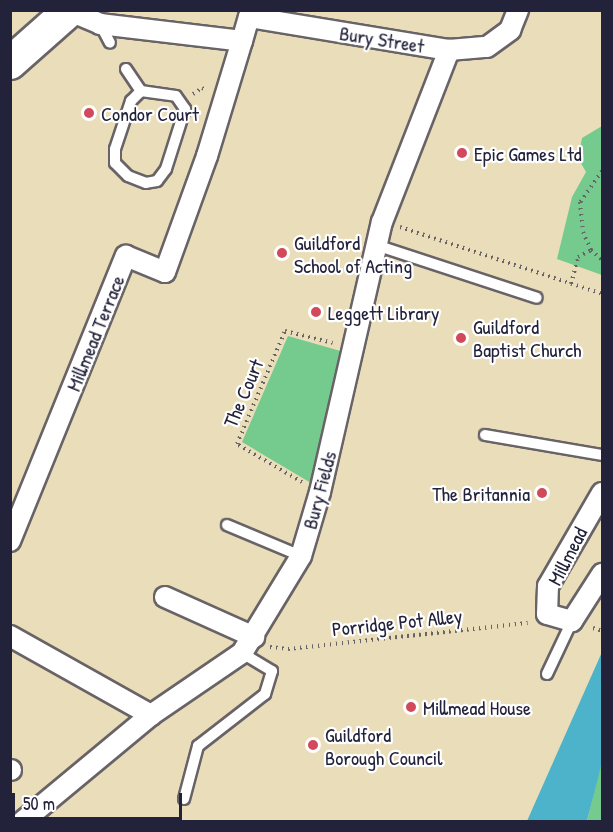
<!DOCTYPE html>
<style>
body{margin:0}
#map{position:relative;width:613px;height:832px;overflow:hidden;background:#eaddb9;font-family:"Patrick Hand",sans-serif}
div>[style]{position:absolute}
.green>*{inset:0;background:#75ca8e}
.water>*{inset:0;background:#4cb3cb}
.path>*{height:4px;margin-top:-2px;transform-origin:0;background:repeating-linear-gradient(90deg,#686367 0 1.5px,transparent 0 6px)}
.roads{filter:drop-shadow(2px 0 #686367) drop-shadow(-2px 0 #686367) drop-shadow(0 2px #686367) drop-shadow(0 -2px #686367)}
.lane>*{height:10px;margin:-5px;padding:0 5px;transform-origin:5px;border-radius:5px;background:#fff}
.street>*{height:20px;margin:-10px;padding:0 10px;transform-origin:10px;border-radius:10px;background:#fff}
.primary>*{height:32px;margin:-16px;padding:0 16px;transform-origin:16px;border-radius:16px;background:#fff}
.dots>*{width:16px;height:16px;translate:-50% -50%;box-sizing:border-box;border:3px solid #fff;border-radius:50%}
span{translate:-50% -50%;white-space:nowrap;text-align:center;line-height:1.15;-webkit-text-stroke:4.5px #fff;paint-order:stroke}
.street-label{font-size:20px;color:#22223b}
.poi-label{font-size:20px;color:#22223b}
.left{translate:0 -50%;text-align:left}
.right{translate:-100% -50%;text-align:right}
.frame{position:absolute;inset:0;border:12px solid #22223b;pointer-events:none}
.scale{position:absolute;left:12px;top:793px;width:170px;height:27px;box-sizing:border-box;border:3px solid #22223b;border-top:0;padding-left:8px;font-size:18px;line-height:21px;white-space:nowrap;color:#22223b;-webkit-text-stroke:4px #fff;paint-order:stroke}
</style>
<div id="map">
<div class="green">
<i style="clip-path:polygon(602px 126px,602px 275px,557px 259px,572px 197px,586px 172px,578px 158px,582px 138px)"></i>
<i style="clip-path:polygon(288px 336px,344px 352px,311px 483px,242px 442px)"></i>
<i style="clip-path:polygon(602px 762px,602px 821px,587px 822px,598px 774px)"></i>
</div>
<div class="water">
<i style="clip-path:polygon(602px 652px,602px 762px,587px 821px,527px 821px)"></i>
</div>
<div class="path">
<i style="left:193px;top:94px;width:11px;rotate:-34deg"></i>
<i style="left:202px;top:88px;width:5px;rotate:22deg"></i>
<i style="left:602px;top:171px;width:38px;rotate:125deg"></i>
<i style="left:580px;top:202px;width:30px;rotate:84deg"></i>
<i style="left:583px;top:232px;width:20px;rotate:66deg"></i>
<i style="left:591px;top:250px;width:15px;rotate:42deg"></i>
<i style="left:400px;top:227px;width:213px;rotate:18.3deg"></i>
<i style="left:571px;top:284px;width:28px;rotate:-75deg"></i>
<i style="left:578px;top:257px;width:15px;rotate:-28deg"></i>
<i style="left:302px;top:482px;width:75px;rotate:-149.7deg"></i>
<i style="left:237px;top:444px;width:123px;rotate:-67deg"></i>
<i style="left:285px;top:331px;width:49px;rotate:14deg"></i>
<i style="left:593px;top:628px;width:9px;rotate:18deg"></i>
<i style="left:270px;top:647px;width:18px;rotate:6deg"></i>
<i style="left:288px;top:649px;width:241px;rotate:-6.2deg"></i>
</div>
<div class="roads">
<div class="lane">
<i style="left:100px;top:24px;width:21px;rotate:62deg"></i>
<i style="left:126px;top:69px;width:27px;rotate:56deg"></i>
<i style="left:141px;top:91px;width:35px;rotate:8deg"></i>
<i style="left:176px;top:96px;width:16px;rotate:55deg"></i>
<i style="left:185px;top:109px;width:63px;rotate:107.6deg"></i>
<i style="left:166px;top:169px;width:15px;rotate:127deg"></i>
<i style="left:157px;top:181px;width:11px;rotate:170deg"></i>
<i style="left:146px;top:183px;width:19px;rotate:-159deg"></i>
<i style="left:128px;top:176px;width:18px;rotate:-135deg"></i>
<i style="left:115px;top:163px;width:14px;rotate:-90deg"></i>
<i style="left:115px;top:149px;width:51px;rotate:-71.6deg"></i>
<i style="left:131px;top:101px;width:14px;rotate:-45deg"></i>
<i style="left:376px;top:245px;width:169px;rotate:18.2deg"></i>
<i style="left:485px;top:435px;width:119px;rotate:9.7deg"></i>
<i style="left:227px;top:525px;width:80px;rotate:22.7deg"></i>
<i style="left:547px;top:674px;width:59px;rotate:-64.7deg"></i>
<i style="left:184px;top:799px;width:55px;rotate:-75.2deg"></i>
<i style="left:198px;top:746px;width:85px;rotate:-37.8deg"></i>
<i style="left:265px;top:694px;width:24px;rotate:-73deg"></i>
<i style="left:272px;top:671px;width:35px;rotate:-149deg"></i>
</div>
<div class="street">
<i style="left:70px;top:11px;width:33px;rotate:23deg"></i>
<i style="left:100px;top:24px;width:143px;rotate:6.8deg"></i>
<i style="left:242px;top:41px;width:25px;rotate:-74deg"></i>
<i style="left:249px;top:17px;width:203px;rotate:9.4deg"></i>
<i style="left:449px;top:50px;width:38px;rotate:-5deg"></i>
<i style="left:487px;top:47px;width:29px;rotate:-36deg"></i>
<i style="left:510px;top:30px;width:22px;rotate:-68deg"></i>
<i style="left:602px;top:493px;width:108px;rotate:120.1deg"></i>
<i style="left:548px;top:586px;width:28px;rotate:92deg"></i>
<i style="left:547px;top:614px;width:26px;rotate:16deg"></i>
<i style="left:572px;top:621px;width:56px;rotate:-57.4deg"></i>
<i style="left:10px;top:541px;width:308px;rotate:-67.9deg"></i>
<i style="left:126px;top:256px;width:42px;rotate:22.3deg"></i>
<i style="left:165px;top:272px;width:123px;rotate:-70.1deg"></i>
<i style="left:207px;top:156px;width:120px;rotate:-73.1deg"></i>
<i style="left:165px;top:597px;width:98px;rotate:24.2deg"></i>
<i style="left:10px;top:636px;width:162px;rotate:29.3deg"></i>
<i style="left:10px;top:770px;width:1px"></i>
<i style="left:22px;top:822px;width:168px;rotate:-39.7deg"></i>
<i style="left:151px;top:715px;width:110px;rotate:-34.3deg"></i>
<i style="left:242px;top:653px;width:114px;rotate:-58.7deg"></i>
<i style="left:301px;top:556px;width:67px;rotate:-73.5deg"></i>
<i style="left:320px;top:492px;width:277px;rotate:-77.1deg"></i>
<i style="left:382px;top:222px;width:185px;rotate:-68.7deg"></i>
</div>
<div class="primary">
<i style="left:10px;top:63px;width:80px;rotate:-41.5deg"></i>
</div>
</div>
<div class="dots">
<i style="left:89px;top:113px;background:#d1495b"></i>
<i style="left:462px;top:153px;background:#d1495b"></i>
<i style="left:282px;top:253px;background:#d1495b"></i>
<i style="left:316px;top:312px;background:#d1495b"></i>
<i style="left:461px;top:338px;background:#d1495b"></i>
<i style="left:542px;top:493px;background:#d1495b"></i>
<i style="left:411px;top:707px;background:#d1495b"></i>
<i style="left:313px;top:745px;background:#d1495b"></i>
</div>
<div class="street-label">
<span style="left:382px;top:39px;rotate:9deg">Bury Street</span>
<span style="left:95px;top:333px;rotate:-68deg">Millmead Terrace</span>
<span style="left:243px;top:393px;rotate:-67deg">The Court</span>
<span style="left:319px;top:490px;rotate:-75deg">Bury Fields</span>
<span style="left:567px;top:556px;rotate:-63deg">Millmead</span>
<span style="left:397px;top:622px;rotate:-6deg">Porridge Pot Alley</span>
</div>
<div class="poi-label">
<span class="left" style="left:101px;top:113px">Condor Court</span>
<span class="left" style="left:474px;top:153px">Epic Games Ltd</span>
<span class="left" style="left:294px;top:254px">Guildford<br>School of Acting</span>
<span class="left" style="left:328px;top:312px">Leggett Library</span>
<span class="left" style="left:473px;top:338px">Guildford<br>Baptist Church</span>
<span class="right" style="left:530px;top:493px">The Britannia</span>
<span class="left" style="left:423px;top:707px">Millmead House</span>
<span class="left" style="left:325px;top:746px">Guildford<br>Borough Council</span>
</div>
<div class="frame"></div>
<div class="scale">50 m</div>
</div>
